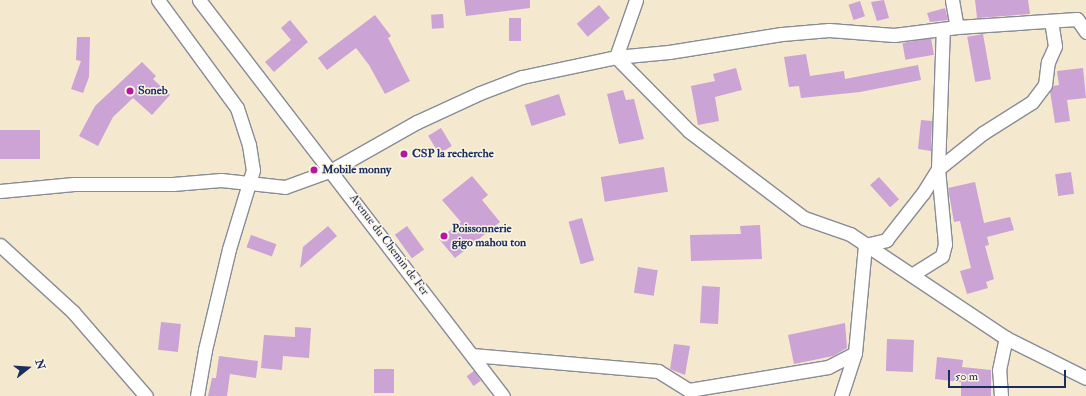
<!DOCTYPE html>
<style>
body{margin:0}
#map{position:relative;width:1086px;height:396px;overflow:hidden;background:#f4e8ce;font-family:"IM FELL Double Pica",serif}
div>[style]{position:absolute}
.building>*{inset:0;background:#cba3d4;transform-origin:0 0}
.roads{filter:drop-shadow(1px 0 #888c96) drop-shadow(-1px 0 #888c96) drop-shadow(0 1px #888c96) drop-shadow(0 -1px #888c96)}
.street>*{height:13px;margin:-6.5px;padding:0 6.5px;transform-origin:6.5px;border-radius:6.5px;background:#fff}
.dots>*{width:11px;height:11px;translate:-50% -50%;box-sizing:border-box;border:2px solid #fcf5e5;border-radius:50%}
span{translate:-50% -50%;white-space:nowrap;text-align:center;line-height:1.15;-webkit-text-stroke:3px #fcf5e5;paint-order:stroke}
.poi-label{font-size:12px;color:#1b2f5e;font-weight:700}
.left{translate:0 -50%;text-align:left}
.street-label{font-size:12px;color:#1b2f5e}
.north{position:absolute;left:8px;top:348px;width:40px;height:40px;-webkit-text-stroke:3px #fcf5e5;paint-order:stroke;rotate:73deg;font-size:11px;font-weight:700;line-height:16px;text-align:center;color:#1b2f5e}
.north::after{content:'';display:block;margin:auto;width:14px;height:18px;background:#1b2f5e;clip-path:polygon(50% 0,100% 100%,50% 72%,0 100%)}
.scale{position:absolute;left:948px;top:370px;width:118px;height:18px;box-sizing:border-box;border:2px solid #1b2f5e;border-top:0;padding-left:5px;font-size:12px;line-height:14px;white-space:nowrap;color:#1b2f5e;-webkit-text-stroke:3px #fcf5e5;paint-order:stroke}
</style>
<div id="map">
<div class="building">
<i style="clip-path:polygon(464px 0,530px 0,530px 8px,466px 16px)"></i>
<i style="clip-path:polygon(884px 0,889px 18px,877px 21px,871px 2px)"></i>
<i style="clip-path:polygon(975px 0,1028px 0,1030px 14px,977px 18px)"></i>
<i style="left:860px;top:1px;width:16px;height:12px;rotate:72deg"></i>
<i style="left:599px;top:5px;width:17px;height:29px;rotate:50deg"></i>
<i style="clip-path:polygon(945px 8px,948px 20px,930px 22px,927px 13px)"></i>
<i style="left:443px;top:14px;width:14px;height:12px;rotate:86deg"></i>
<i style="clip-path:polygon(375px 15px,391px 36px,388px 38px,410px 81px,385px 94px,369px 65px,356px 48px,327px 70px,318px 58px)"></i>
<i style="left:509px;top:18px;width:12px;height:23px"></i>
<i style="clip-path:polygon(290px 20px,308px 42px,274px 72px,265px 62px,291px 40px,281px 28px)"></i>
<i style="left:983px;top:34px;width:46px;height:16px;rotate:80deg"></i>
<i style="clip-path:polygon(77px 37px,90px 37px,89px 77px,83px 93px,71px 89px,81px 61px,76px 60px)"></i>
<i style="left:931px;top:38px;width:17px;height:29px;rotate:80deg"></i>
<i style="clip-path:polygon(806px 54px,810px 76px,844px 71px,845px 79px,918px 65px,921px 80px,860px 92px,801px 98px,799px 86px,789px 87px,784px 57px)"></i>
<i style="clip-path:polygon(142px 62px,156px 76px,153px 79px,170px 95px,152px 115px,133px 98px,113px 117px,98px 146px,79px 136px,95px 106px)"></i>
<i style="clip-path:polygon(736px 68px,742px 90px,715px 97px,719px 121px,698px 125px,691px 86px,715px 81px,713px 74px)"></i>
<i style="clip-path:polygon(1083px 68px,1086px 98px,1067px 100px,1070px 121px,1055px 123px,1050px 91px,1053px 86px,1059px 85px,1057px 71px)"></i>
<i style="clip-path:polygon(623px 90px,626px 100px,634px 99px,644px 139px,619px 144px,607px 94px)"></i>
<i style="left:559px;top:94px;width:22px;height:36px;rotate:72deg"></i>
<i style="clip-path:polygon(921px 120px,932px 121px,931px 151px,918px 149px)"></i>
<i style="left:441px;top:128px;width:21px;height:15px;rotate:59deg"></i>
<i style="left:0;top:130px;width:40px;height:29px"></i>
<i style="left:664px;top:167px;width:25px;height:64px;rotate:81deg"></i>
<i style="left:1071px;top:172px;width:22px;height:16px;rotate:82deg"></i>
<i style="clip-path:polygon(472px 176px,488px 195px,482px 200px,500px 222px,455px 258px,439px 239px,461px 222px,442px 200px)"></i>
<i style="left:879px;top:177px;width:30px;height:12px;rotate:48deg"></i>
<i style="clip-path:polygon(975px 182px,984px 223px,1010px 217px,1014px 230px,987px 237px,989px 245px,985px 246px,994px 279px,986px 282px,988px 288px,967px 294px,960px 271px,971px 268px,960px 221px,954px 222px,948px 188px)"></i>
<i style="left:582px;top:218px;width:44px;height:14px;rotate:74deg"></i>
<i style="clip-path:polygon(760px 225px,762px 259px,691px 261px,690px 235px,741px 234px,740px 226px)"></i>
<i style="clip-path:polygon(328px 226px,337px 236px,300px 268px,303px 247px)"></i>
<i style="left:407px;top:226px;width:29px;height:15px;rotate:54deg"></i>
<i style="left:251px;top:235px;width:27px;height:13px;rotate:20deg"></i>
<i style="left:638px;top:267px;width:20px;height:26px;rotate:9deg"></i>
<i style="left:702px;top:286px;width:18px;height:37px;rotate:3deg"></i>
<i style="left:161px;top:322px;width:20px;height:28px;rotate:6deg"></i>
<i style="clip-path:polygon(845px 323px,847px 348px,833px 356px,794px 364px,788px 335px)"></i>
<i style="clip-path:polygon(295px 327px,311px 328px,309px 358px,283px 356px,282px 370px,261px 368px,264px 335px,295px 337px)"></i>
<i style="left:887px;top:339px;width:27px;height:32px;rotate:2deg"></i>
<i style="clip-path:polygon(674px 344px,690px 346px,685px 375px,670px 369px)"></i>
<i style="clip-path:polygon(219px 356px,258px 361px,256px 378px,230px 374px,227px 396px,208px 396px,212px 378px,216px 378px)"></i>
<i style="clip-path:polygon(937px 357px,963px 360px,962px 367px,991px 370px,991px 396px,961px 396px,961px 382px,935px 379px)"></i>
<i style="left:374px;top:369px;width:20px;height:24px"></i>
<i style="left:474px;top:371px;width:12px;height:9px;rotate:55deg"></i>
</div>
<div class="roads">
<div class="street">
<i style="left:158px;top:0;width:134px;rotate:53.8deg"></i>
<i style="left:237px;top:108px;width:39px;rotate:72deg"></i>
<i style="left:249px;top:145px;width:25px;rotate:81deg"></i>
<i style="left:253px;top:170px;width:83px;rotate:106.9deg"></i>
<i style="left:229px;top:249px;width:104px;rotate:103.4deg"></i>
<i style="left:205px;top:350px;width:47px;rotate:99.9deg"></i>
<i style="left:199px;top:0;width:499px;rotate:52.5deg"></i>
<i style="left:636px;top:0;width:60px;rotate:109.3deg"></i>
<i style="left:616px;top:57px;width:104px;rotate:45.4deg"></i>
<i style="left:689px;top:131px;width:144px;rotate:37.1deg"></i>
<i style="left:804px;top:218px;width:49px;rotate:19.2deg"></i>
<i style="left:850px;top:234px;width:187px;rotate:33.7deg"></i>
<i style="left:1006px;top:338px;width:89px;rotate:26.6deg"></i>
<i style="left:952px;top:0;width:27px;rotate:80deg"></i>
<i style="left:0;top:191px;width:74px;rotate:-5.4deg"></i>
<i style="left:74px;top:184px;width:99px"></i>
<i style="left:173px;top:184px;width:48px;rotate:-4.8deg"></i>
<i style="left:221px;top:180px;width:64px;rotate:6.2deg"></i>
<i style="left:285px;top:187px;width:50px;rotate:-19.9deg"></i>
<i style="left:332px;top:170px;width:98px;rotate:-29.5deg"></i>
<i style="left:417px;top:122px;width:69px;rotate:-24.7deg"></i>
<i style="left:480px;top:93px;width:45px;rotate:-20.9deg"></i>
<i style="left:522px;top:77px;width:96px;rotate:-12deg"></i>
<i style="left:616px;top:57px;width:53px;rotate:-5.4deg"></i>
<i style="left:669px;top:52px;width:114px;rotate:-9.1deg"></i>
<i style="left:782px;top:34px;width:47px;rotate:-4.9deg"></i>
<i style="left:829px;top:30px;width:65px;rotate:4.4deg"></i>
<i style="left:894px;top:35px;width:64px;rotate:-7.2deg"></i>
<i style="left:957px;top:27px;width:120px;rotate:-3.8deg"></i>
<i style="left:1077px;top:19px;width:16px;rotate:55deg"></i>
<i style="left:0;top:245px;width:99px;rotate:42.5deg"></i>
<i style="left:73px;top:312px;width:111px;rotate:49deg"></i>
<i style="left:913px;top:274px;width:34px;rotate:-32deg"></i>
<i style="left:942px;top:256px;width:12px;rotate:-76deg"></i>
<i style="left:945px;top:244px;width:75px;rotate:-95.3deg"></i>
<i style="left:938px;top:169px;width:140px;rotate:-88deg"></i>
<i style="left:472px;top:355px;width:187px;rotate:4.9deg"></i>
<i style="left:658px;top:371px;width:36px;rotate:32deg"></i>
<i style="left:689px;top:390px;width:141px;rotate:-9.4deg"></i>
<i style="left:828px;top:367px;width:30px;rotate:-27deg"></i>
<i style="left:841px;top:396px;width:45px;rotate:-72deg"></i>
<i style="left:855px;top:353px;width:108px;rotate:-84.7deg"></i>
<i style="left:865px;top:245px;width:22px;rotate:-13deg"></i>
<i style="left:886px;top:240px;width:60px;rotate:-51.8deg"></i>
<i style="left:923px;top:193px;width:28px;rotate:-58deg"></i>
<i style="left:938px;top:169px;width:58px;rotate:-38.7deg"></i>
<i style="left:983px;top:133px;width:58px;rotate:-32.3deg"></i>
<i style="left:1032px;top:102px;width:21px;rotate:-53deg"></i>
<i style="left:1045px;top:85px;width:23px;rotate:-83deg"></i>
<i style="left:1048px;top:62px;width:17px;rotate:-66deg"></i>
<i style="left:1055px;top:46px;width:25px;rotate:-99deg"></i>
<i style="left:1001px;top:396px;width:26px;rotate:-94deg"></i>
<i style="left:999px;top:370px;width:33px;rotate:-78deg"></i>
</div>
</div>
<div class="dots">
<i style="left:130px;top:91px;background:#b5179e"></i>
<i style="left:404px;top:154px;background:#b5179e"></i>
<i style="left:314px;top:170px;background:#b5179e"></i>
<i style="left:444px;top:236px;background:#b5179e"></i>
</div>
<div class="poi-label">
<span class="left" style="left:138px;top:91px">Soneb</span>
<span class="left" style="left:412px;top:154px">CSP la recherche</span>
<span class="left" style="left:322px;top:170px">Mobile monny</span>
<span class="left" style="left:452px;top:236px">Poissonnerie<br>gigo mahou ton</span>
</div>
<div class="street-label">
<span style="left:389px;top:245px;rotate:53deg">Avenue du Chemin de Fer</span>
</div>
<div class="north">N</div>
<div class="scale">50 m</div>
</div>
